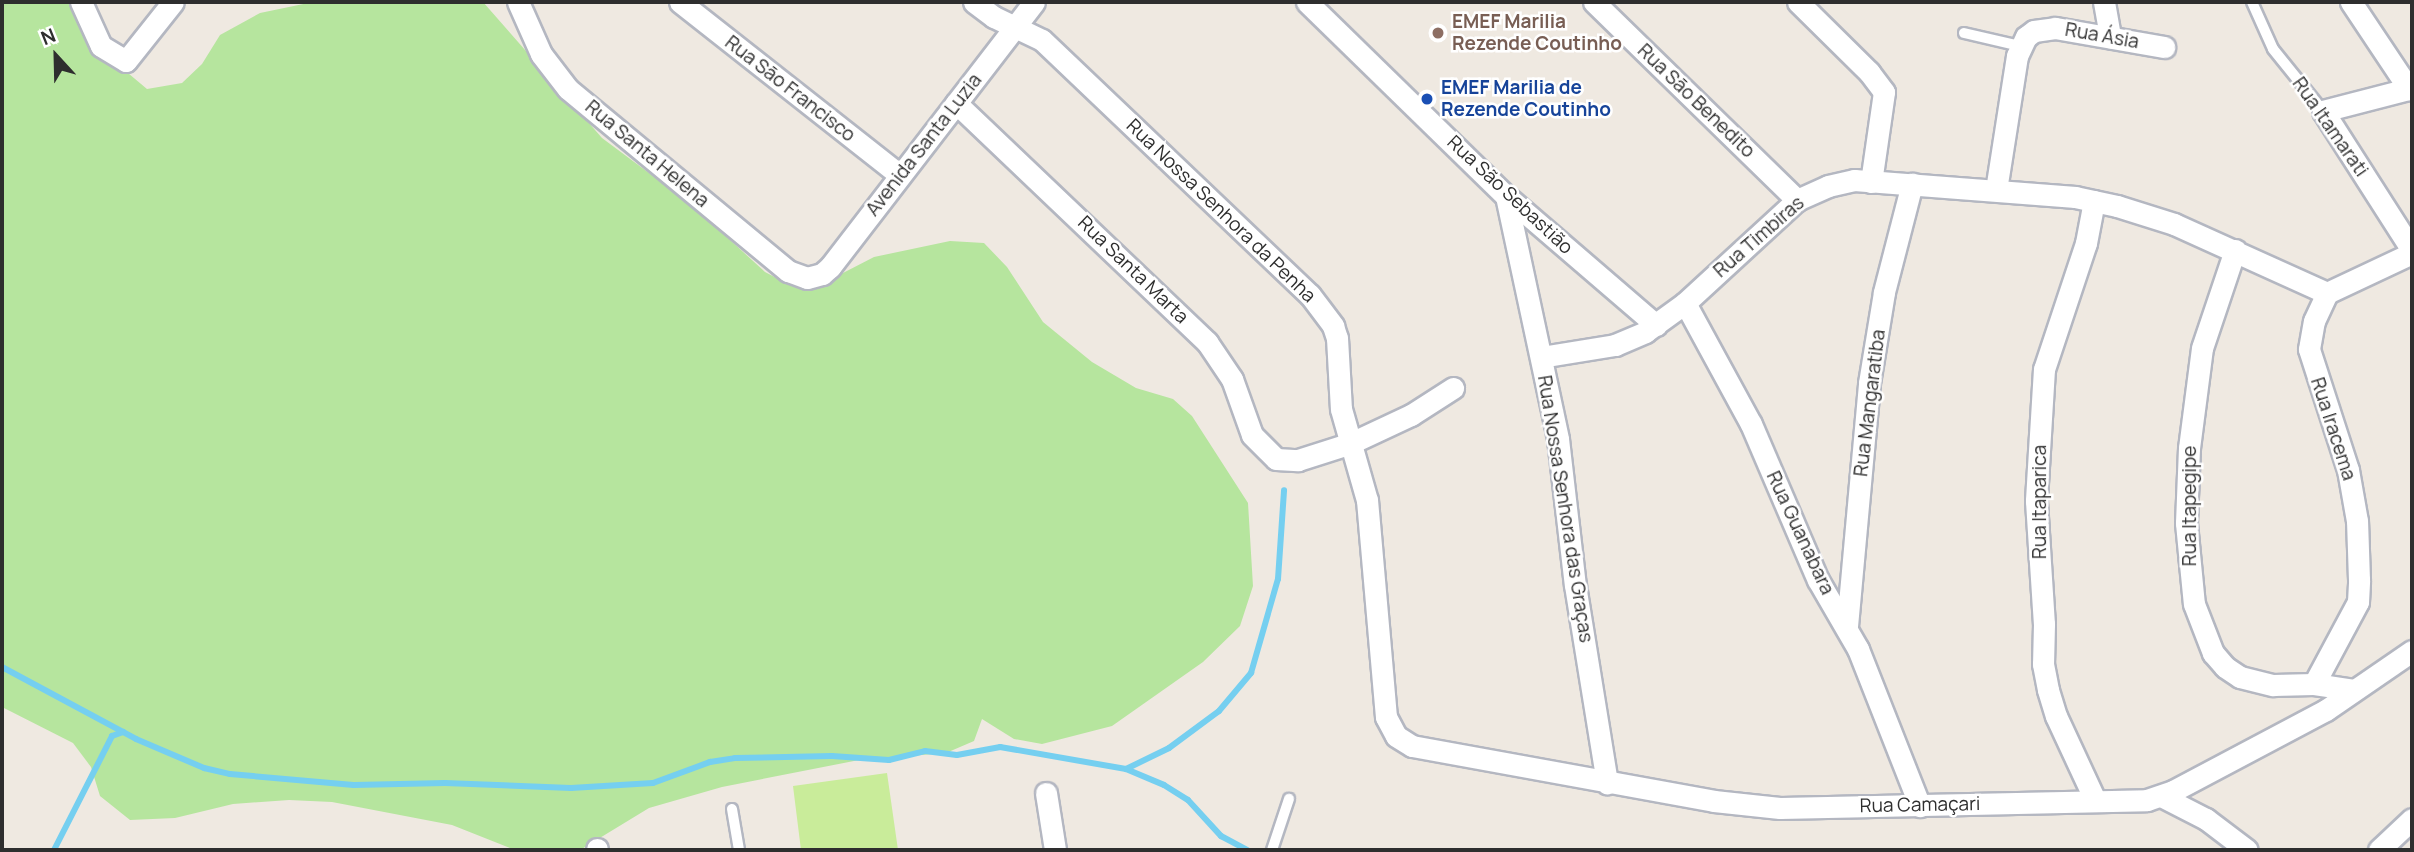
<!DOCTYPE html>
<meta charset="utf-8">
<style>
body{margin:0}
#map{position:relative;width:2414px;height:852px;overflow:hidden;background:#efe9e1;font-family:Manrope,sans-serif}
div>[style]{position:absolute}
.green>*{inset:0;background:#b6e59e}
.pitch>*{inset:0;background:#c9ec9a}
.stream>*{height:6px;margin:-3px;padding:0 3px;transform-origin:3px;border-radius:3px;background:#75cff0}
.roads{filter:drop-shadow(2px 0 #b4b7c1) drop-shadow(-2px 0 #b4b7c1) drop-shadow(0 2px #b4b7c1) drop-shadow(0 -2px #b4b7c1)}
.service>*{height:10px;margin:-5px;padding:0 5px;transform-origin:5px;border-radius:5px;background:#fff}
.minor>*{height:21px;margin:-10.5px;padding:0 10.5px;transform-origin:10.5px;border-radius:10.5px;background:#fff}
.dots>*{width:19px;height:19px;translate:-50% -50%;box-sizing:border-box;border:4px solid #fff;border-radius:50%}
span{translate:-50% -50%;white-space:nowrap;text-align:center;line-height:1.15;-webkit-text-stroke:5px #fff;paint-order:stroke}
.education-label{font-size:19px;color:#785e54;font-weight:700}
.left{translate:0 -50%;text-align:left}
.street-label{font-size:19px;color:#2e2e2e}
.transit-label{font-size:19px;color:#164399;font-weight:700}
.frame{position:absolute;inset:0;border:4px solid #2e2e2e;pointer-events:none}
.north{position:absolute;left:21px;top:21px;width:70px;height:70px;-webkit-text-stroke:5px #fff;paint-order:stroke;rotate:338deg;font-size:19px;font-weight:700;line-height:28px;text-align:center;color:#2e2e2e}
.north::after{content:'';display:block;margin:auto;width:24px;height:32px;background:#2e2e2e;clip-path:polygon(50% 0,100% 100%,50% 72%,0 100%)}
</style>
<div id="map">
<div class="green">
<i style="clip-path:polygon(2px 2px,69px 2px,91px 42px,147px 89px,182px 83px,202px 64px,220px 35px,260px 13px,313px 2px,483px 2px,602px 138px,692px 205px,765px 272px,792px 286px,810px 290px,874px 257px,950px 241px,984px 243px,1007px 267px,1043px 322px,1092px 362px,1136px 388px,1173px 399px,1192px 416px,1248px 503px,1253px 586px,1240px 626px,1203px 662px,1112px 726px,1042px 744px,1014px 739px,982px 719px,974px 741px,946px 753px,859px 760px,722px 787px,649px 808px,580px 850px,515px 850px,452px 825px,332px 802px,289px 800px,233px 804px,175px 818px,130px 820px,100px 796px,91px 767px,73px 743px,2px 707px)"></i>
</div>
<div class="pitch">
<i style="clip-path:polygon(887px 773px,898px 850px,801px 850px,793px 786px)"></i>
</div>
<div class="stream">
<i style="left:2px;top:667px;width:152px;rotate:28.2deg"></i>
<i style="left:136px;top:739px;width:74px;rotate:23.1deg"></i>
<i style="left:204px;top:768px;width:27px;rotate:13deg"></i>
<i style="left:230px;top:774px;width:124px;rotate:5.1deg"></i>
<i style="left:354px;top:785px;width:91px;rotate:-1.3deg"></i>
<i style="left:445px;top:783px;width:126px;rotate:2.3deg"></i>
<i style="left:571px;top:788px;width:82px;rotate:-3.5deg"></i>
<i style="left:653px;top:783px;width:61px;rotate:-20.2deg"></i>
<i style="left:710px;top:762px;width:25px;rotate:-9deg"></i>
<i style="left:735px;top:758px;width:97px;rotate:-1.2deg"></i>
<i style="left:832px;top:756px;width:57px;rotate:4deg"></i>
<i style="left:889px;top:760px;width:37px;rotate:-14deg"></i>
<i style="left:925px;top:751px;width:32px;rotate:7deg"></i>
<i style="left:957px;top:755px;width:44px;rotate:-10.5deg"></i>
<i style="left:1000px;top:747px;width:128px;rotate:9.9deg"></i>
<i style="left:1126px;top:769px;width:41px;rotate:22.8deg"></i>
<i style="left:1164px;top:785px;width:28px;rotate:32deg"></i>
<i style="left:1188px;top:800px;width:49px;rotate:47.5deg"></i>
<i style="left:1221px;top:836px;width:30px;rotate:28deg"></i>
<i style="left:1126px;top:769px;width:48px;rotate:-26deg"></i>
<i style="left:1169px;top:748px;width:62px;rotate:-36.5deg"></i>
<i style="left:1219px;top:711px;width:50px;rotate:-49.9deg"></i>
<i style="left:1251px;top:673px;width:98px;rotate:-74deg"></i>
<i style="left:1278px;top:579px;width:89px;rotate:-86.1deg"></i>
<i style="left:54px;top:850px;width:128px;rotate:-63deg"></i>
<i style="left:112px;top:736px;width:12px;rotate:-20deg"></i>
</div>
<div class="roads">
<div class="service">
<i style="left:2252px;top:2px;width:51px;rotate:65.9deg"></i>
<i style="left:2273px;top:49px;width:80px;rotate:51.1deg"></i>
<i style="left:1964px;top:33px;width:57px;rotate:13.1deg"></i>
<i style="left:732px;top:809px;width:42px;rotate:80.3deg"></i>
<i style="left:1272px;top:850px;width:54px;rotate:-71.6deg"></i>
</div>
<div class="minor">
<i style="left:81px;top:2px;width:48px;rotate:65.6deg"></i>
<i style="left:101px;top:46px;width:29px;rotate:31deg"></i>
<i style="left:126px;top:61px;width:75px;rotate:-51.5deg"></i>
<i style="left:518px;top:2px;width:57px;rotate:66.1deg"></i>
<i style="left:541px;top:54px;width:44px;rotate:52.4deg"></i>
<i style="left:568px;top:89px;width:286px;rotate:39.6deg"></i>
<i style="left:788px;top:271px;width:20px;rotate:20deg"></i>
<i style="left:807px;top:278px;width:16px;rotate:-15deg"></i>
<i style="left:822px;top:274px;width:11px;rotate:-41deg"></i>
<i style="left:830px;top:267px;width:334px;rotate:-52.4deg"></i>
<i style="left:680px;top:2px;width:280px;rotate:38.2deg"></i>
<i style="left:974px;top:2px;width:25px;rotate:37deg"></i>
<i style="left:994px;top:17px;width:53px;rotate:25.6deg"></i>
<i style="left:1042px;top:40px;width:370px;rotate:43.6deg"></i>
<i style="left:1310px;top:295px;width:39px;rotate:53deg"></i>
<i style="left:1333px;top:326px;width:13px;rotate:72deg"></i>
<i style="left:1337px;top:338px;width:71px;rotate:86.8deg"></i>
<i style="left:1341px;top:409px;width:95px;rotate:74.1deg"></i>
<i style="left:1367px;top:500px;width:218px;rotate:85deg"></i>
<i style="left:1386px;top:717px;width:21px;rotate:62deg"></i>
<i style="left:1396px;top:736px;width:19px;rotate:32deg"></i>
<i style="left:1412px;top:746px;width:307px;rotate:10.3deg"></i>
<i style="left:1714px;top:801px;width:66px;rotate:6.1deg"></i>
<i style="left:1780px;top:808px;width:367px;rotate:-1.2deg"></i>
<i style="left:2147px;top:800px;width:28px;rotate:-19deg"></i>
<i style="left:2173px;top:791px;width:173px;rotate:-27.9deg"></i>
<i style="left:2326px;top:710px;width:104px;rotate:-34.5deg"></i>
<i style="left:1307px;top:2px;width:278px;rotate:44.3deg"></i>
<i style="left:1506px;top:196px;width:198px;rotate:40.7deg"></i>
<i style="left:1594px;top:2px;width:284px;rotate:44.3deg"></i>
<i style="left:1798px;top:2px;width:100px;rotate:44.6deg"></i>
<i style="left:1869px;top:72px;width:25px;rotate:53deg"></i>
<i style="left:1884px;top:92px;width:91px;rotate:98.2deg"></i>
<i style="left:2104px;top:2px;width:36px;rotate:80deg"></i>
<i style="left:2351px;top:2px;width:105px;rotate:56.3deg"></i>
<i style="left:2412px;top:88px;width:92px;rotate:165.5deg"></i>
<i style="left:2323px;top:111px;width:165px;rotate:57.4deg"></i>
<i style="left:956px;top:103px;width:347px;rotate:43.6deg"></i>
<i style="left:1207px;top:342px;width:45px;rotate:56deg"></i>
<i style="left:1232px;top:379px;width:59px;rotate:70.3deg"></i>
<i style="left:1252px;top:435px;width:34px;rotate:45deg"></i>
<i style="left:1276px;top:459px;width:22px;rotate:3deg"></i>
<i style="left:1298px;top:460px;width:56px;rotate:-17.8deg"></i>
<i style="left:1351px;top:443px;width:66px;rotate:-25deg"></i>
<i style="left:1411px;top:415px;width:50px;rotate:-32.7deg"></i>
<i style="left:1996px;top:190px;width:136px;rotate:-81.1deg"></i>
<i style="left:2017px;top:56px;width:21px;rotate:-65deg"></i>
<i style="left:2026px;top:37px;width:10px;rotate:-37deg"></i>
<i style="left:2034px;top:31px;width:21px;rotate:-8deg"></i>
<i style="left:2055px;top:28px;width:111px;rotate:9.9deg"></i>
<i style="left:1506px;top:196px;width:249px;rotate:77.9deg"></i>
<i style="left:1558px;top:439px;width:147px;rotate:83.4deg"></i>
<i style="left:1575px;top:585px;width:201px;rotate:80.8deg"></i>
<i style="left:2094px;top:201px;width:43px;rotate:100.8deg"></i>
<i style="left:2086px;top:243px;width:133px;rotate:108.4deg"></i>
<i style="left:2044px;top:369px;width:132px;rotate:93.5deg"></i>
<i style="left:2036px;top:501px;width:123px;rotate:86.3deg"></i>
<i style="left:2044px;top:624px;width:40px;rotate:91.4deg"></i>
<i style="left:2043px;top:664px;width:26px;rotate:79deg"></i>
<i style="left:2048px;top:690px;width:27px;rotate:73deg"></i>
<i style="left:2056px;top:716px;width:93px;rotate:65.1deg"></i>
<i style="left:2235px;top:250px;width:103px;rotate:108.6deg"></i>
<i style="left:2202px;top:348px;width:101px;rotate:97.4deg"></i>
<i style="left:2189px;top:448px;width:75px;rotate:92.3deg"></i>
<i style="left:2186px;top:523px;width:81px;rotate:84.4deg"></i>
<i style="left:2194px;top:604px;width:53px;rotate:68.8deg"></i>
<i style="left:2213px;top:653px;width:18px;rotate:49deg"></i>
<i style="left:2225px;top:667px;width:18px;rotate:34deg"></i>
<i style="left:2240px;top:677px;width:34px;rotate:14deg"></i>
<i style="left:2273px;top:685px;width:41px;rotate:-1.4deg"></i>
<i style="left:2314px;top:684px;width:40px;rotate:8.5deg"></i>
<i style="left:2327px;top:293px;width:94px;rotate:-25.2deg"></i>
<i style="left:1685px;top:303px;width:138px;rotate:61.4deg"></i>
<i style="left:1751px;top:424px;width:170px;rotate:66.8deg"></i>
<i style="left:1818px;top:580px;width:80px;rotate:59.9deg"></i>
<i style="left:1858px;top:649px;width:169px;rotate:68.5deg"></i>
<i style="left:1541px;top:357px;width:75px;rotate:-9.2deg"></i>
<i style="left:1615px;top:345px;width:33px;rotate:-23deg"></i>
<i style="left:1645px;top:332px;width:49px;rotate:-35.9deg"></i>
<i style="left:1685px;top:303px;width:152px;rotate:-42.6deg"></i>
<i style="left:1797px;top:200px;width:34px;rotate:-24deg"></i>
<i style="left:1828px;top:186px;width:27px;rotate:-13deg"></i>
<i style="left:1854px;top:180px;width:222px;rotate:4.4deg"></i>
<i style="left:2075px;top:197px;width:43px;rotate:12.1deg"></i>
<i style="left:2117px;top:206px;width:60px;rotate:17.5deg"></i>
<i style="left:2174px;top:224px;width:168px;rotate:24.3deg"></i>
<i style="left:1847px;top:626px;width:244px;rotate:-84.8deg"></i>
<i style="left:1869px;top:383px;width:92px;rotate:-80.6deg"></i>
<i style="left:1884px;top:292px;width:112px;rotate:-75.5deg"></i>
<i style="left:2314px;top:684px;width:93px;rotate:-61.8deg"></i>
<i style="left:2358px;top:602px;width:22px;rotate:-87deg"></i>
<i style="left:2359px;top:580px;width:59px;rotate:-91.9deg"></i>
<i style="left:2357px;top:521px;width:52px;rotate:-100deg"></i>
<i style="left:2348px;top:470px;width:127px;rotate:-107.9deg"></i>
<i style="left:2309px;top:349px;width:28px;rotate:-80deg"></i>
<i style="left:2314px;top:321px;width:31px;rotate:-65deg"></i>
<i style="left:1046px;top:793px;width:58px;rotate:81deg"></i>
<i style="left:2161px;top:796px;width:51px;rotate:27.1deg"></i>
<i style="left:2206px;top:819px;width:51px;rotate:37.1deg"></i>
<i style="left:597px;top:849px;width:1px;rotate:90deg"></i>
<i style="left:2379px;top:850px;width:45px;rotate:-43.2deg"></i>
</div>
</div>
<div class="dots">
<i style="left:1438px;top:33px;background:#8d6e63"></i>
<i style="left:1427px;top:99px;background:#1a4fb4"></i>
</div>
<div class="education-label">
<span class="left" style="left:1452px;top:33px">EMEF Marilia<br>Rezende Coutinho</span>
</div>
<div class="street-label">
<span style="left:2102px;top:36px;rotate:10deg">Rua Ásia</span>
<span style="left:790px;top:89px;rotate:38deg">Rua São Francisco</span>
<span style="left:1696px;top:101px;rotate:44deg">Rua São Benedito</span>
<span style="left:2330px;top:127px;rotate:55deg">Rua Itamarati</span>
<span style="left:924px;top:145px;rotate:-52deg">Avenida Santa Luzia</span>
<span style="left:647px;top:154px;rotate:40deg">Rua Santa Helena</span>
<span style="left:1510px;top:195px;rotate:43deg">Rua São Sebastião</span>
<span style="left:1221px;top:211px;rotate:44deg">Rua Nossa Senhora da Penha</span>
<span style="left:1759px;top:237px;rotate:-41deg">Rua Timbiras</span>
<span style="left:1133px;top:270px;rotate:44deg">Rua Santa Marta</span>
<span style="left:1870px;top:403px;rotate:-83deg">Rua Mangaratiba</span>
<span style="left:2333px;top:429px;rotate:72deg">Rua Iracema</span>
<span style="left:2040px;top:502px;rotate:-90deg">Rua Itaparica</span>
<span style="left:2190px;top:506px;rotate:-90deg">Rua Itapegipe</span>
<span style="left:1565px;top:509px;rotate:81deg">Rua Nossa Senhora das Graças</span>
<span style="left:1800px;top:533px;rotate:65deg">Rua Guanabara</span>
<span style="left:1920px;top:805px;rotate:-1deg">Rua Camaçari</span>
</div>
<div class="transit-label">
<span class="left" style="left:1441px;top:99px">EMEF Marilia de<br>Rezende Coutinho</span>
</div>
<div class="frame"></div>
<div class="north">N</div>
</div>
